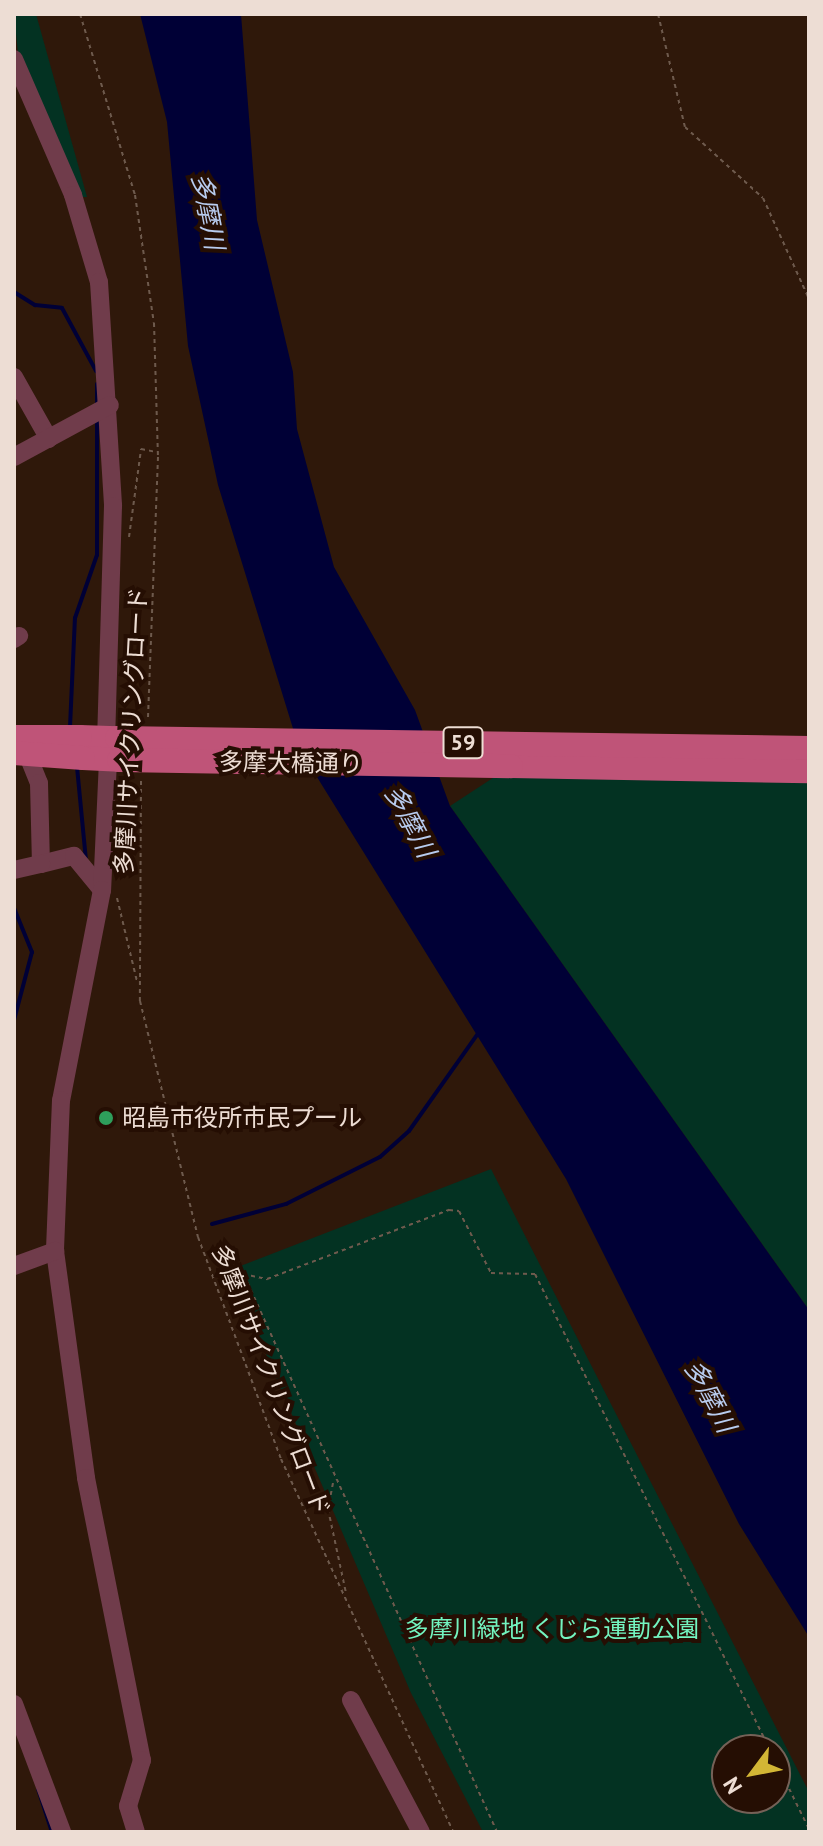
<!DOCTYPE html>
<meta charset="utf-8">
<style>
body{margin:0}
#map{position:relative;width:823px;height:1846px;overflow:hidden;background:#2f180a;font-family:"PT Sans","Noto Sans JP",sans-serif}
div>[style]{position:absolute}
.green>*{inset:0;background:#033222}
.water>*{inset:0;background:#000036}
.stream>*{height:4px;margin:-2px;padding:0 2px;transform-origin:2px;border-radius:2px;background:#000036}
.path>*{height:2px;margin-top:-1px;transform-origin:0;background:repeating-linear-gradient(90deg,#6e5a4d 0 4px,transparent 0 8px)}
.minor>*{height:18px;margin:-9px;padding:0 9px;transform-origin:9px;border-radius:9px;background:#703c4b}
.major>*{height:24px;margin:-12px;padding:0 12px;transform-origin:12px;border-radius:12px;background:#bf5478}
.major-bridge>*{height:24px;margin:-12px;padding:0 12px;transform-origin:12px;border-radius:12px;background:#bf5478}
.dots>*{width:22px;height:22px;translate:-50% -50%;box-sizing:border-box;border:4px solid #250e03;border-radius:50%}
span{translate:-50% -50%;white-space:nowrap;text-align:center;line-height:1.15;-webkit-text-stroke:8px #250e03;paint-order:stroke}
.shield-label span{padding:2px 6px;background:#250e03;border:2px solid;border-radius:6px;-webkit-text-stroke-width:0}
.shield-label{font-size:22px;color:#edddd4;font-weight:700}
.street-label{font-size:24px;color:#edddd4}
.poi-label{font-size:24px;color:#edddd4}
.left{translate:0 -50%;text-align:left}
.park-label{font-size:24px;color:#73f4c0}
.water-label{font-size:26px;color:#b8ccef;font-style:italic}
.frame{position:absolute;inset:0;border:16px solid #edddd4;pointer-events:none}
.north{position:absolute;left:711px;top:1734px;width:80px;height:80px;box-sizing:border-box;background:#250e03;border:2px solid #756157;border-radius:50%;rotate:238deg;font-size:22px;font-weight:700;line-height:32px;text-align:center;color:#edddd4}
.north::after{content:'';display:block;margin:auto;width:28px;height:36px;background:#d3b635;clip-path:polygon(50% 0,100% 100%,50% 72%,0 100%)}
</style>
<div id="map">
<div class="green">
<i style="clip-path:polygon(14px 14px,36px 14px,87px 197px,81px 197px,18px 53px)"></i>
<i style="clip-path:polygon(511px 766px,809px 771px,809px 1310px,450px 806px)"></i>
<i style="clip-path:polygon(evenodd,491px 1169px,809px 1792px,809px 1832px,483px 1832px,411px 1693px,230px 1270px,491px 1169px,775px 1750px,775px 1798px,727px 1798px,727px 1750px,775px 1750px)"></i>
</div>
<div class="water">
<i style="clip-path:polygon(140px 14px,241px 14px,257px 220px,293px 372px,297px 429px,334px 567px,415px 710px,450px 806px,809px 1310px,809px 1637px,739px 1524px,566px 1179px,299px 748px,218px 485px,188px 346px,167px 122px)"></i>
</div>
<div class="stream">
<i style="left:14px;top:292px;width:25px;rotate:32deg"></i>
<i style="left:35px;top:305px;width:27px;rotate:6deg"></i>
<i style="left:62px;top:308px;width:72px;rotate:61.6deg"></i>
<i style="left:97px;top:384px;width:23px;rotate:90deg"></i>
<i style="left:70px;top:727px;width:109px;rotate:-87.4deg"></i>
<i style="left:75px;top:618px;width:67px;rotate:-70.8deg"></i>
<i style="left:97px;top:555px;width:135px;rotate:-90deg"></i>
<i style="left:77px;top:767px;width:94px;rotate:84.5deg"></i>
<i style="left:14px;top:908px;width:48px;rotate:67.8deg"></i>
<i style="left:32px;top:952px;width:70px;rotate:104.8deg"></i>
<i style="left:212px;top:1224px;width:77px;rotate:-15.1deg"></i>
<i style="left:286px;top:1204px;width:105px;rotate:-26.6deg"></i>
<i style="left:380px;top:1157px;width:39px;rotate:-42deg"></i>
<i style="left:409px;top:1131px;width:118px;rotate:-54.7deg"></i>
<i style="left:38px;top:1789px;width:45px;rotate:72deg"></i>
</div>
<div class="path">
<i style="left:80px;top:14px;width:189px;rotate:73.1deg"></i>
<i style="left:135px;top:195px;width:129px;rotate:81.6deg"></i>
<i style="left:154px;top:323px;width:134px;rotate:88.3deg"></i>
<i style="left:158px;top:457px;width:262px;rotate:92.2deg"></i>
<i style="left:658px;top:14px;width:116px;rotate:76.6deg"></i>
<i style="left:685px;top:127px;width:105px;rotate:42.3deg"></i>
<i style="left:763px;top:198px;width:111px;rotate:65.5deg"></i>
<i style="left:129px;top:537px;width:89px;rotate:-82.2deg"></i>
<i style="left:141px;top:449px;width:15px;rotate:11deg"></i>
<i style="left:141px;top:781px;width:220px;rotate:90.3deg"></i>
<i style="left:140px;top:1001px;width:243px;rotate:76.2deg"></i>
<i style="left:198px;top:1237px;width:237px;rotate:69.5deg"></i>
<i style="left:281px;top:1459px;width:411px;rotate:65.2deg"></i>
<i style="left:117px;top:898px;width:85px;rotate:76.5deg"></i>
<i style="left:243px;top:1274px;width:25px;rotate:12deg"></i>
<i style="left:267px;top:1279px;width:195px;rotate:-20.8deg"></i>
<i style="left:449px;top:1210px;width:10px;rotate:6deg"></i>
<i style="left:459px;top:1211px;width:70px;rotate:62.7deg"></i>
<i style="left:491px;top:1273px;width:44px;rotate:1.3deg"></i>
<i style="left:535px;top:1274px;width:531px;rotate:63.72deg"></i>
<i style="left:244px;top:1275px;width:612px;rotate:65.57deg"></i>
<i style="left:333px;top:1483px;width:26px;rotate:101deg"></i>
<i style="left:328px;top:1509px;width:86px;rotate:77.9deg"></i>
<i style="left:775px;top:1760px;width:77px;rotate:63.8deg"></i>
</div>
<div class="minor">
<i style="left:14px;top:59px;width:148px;rotate:66.5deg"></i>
<i style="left:73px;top:195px;width:91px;rotate:73.4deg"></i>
<i style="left:99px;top:282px;width:224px;rotate:86.4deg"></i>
<i style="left:113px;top:506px;width:231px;rotate:91.7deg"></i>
<i style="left:14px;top:377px;width:71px;rotate:60.6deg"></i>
<i style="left:14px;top:457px;width:109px;rotate:-28.4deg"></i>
<i style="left:14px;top:639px;width:6px;rotate:-31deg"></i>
<i style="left:24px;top:746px;width:40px;rotate:68deg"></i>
<i style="left:39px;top:783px;width:81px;rotate:88.6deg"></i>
<i style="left:41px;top:864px;width:34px;rotate:-14deg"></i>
<i style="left:74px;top:856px;width:44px;rotate:50.5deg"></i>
<i style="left:108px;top:760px;width:130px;rotate:92.6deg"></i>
<i style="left:102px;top:890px;width:214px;rotate:101deg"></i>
<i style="left:61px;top:1100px;width:151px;rotate:92.3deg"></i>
<i style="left:55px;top:1251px;width:229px;rotate:82.2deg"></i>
<i style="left:86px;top:1478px;width:288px;rotate:78.8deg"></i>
<i style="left:142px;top:1760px;width:48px;rotate:106.9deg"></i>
<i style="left:128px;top:1806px;width:27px;rotate:73deg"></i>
<i style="left:14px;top:870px;width:28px;rotate:-13deg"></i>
<i style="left:14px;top:1266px;width:44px;rotate:-20.1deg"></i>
<i style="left:351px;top:1700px;width:149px;rotate:62.1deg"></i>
<i style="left:14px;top:1704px;width:137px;rotate:69.4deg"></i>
</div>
<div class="major">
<i style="left:80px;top:737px;width:37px;rotate:2deg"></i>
<i style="left:83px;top:758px;width:36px;rotate:3deg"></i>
<i style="left:511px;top:766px;width:298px;rotate:1deg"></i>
</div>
<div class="major-bridge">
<i style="left:14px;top:737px;width:66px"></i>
<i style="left:117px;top:738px;width:692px;rotate:0.83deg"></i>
<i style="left:14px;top:753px;width:69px;rotate:4.1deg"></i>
<i style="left:119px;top:760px;width:392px;rotate:0.9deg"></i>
</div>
<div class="dots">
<i style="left:106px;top:1118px;background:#2e9e5b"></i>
</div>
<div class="shield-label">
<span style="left:463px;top:743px">59</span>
</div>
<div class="street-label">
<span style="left:131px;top:731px;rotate:-87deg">多摩川サイクリングロード</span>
<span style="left:291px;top:763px;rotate:1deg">多摩大橋通り</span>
<span style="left:271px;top:1380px;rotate:69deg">多摩川サイクリングロード</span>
</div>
<div class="poi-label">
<span class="left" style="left:122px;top:1118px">昭島市役所市民プール</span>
</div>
<div class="park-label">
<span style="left:552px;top:1629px">多摩川緑地 くじら運動公園</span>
</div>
<div class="water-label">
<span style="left:208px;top:211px;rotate:79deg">多摩川</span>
<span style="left:410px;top:821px;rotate:62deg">多摩川</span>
<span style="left:710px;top:1396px;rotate:62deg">多摩川</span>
</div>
<div class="frame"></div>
<div class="north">N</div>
</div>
